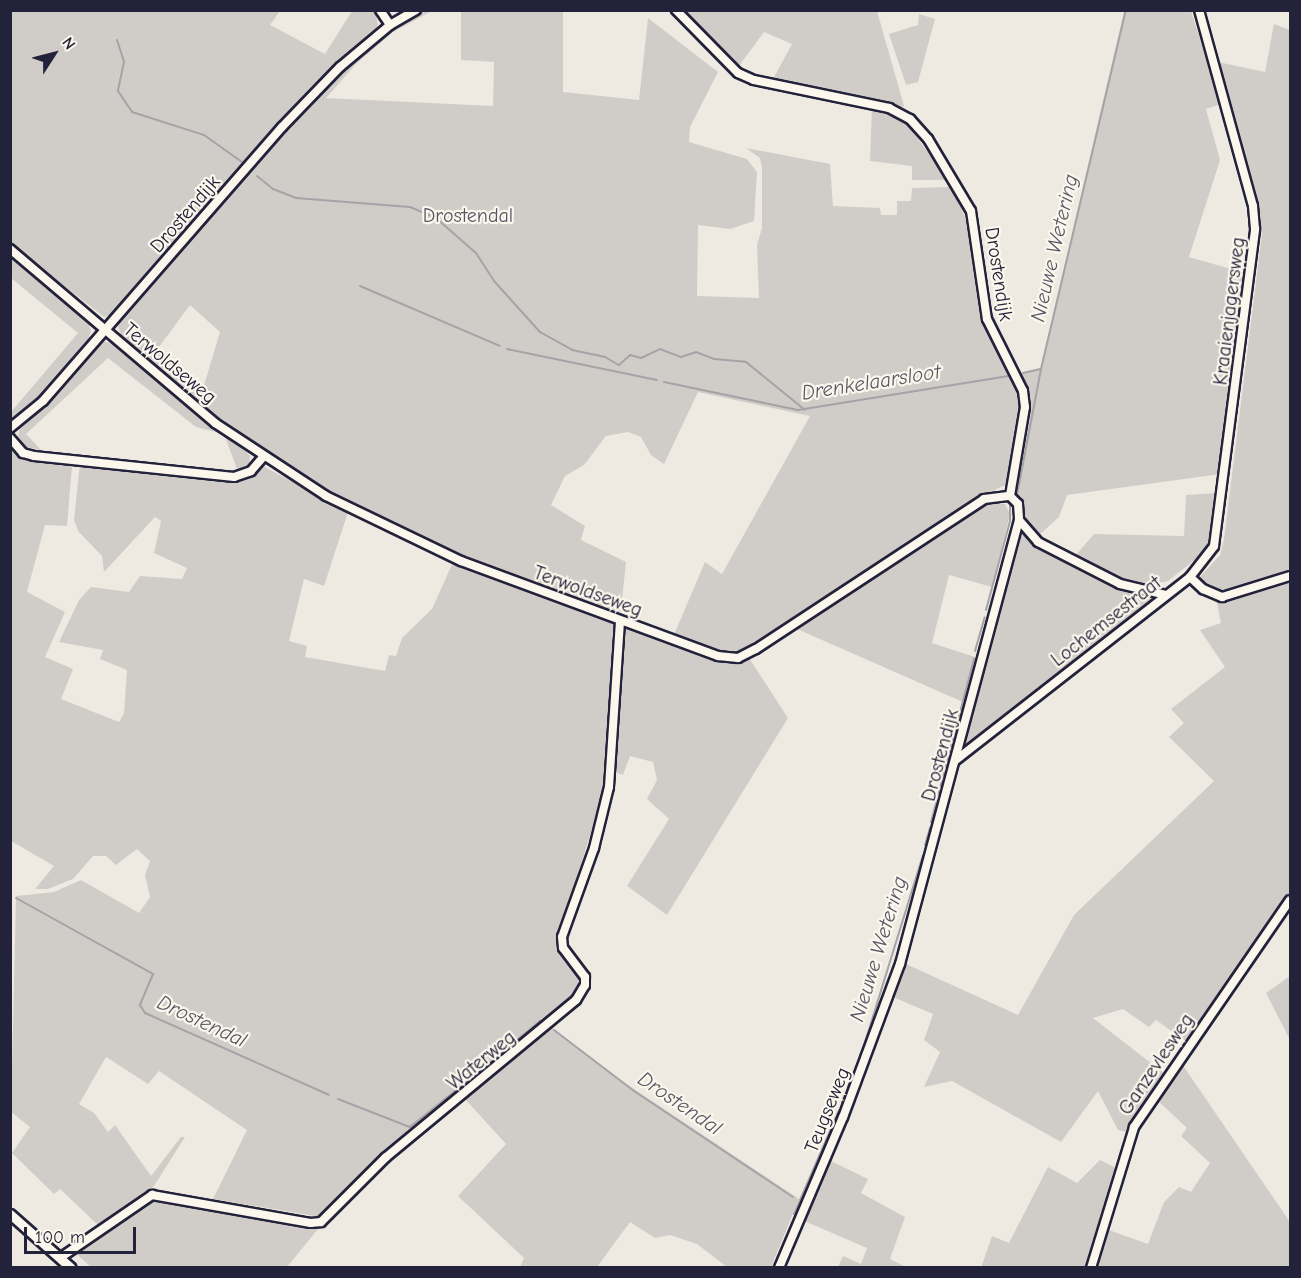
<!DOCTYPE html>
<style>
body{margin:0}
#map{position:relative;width:1301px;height:1278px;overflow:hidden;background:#eeeae2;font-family:"Comic Neue",sans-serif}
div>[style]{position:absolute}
.green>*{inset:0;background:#d0cdc9}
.stream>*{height:2px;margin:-1px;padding:0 1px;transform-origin:1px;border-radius:1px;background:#a6a3a7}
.roads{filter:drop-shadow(2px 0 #22223b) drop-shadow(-2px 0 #22223b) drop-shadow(0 2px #22223b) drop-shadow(0 -2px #22223b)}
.minor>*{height:8px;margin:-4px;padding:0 4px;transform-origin:4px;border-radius:4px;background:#fbf7ec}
.major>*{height:9px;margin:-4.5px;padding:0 4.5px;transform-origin:4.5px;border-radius:4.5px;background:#fbf7ec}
span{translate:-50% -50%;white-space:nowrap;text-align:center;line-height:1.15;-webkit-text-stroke:4.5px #fbf7ec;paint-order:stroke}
.street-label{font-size:20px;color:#22223b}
.park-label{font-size:20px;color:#565566}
.water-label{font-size:21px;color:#575666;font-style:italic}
.frame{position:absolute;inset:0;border:12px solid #22223b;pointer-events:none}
.north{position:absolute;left:24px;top:24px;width:60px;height:60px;-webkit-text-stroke:4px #fbf7ec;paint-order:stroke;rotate:54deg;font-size:16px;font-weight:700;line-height:24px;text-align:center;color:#22223b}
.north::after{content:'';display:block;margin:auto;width:21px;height:27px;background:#22223b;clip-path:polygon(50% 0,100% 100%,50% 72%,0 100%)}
.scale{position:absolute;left:24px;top:1227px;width:112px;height:27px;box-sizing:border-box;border:3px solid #22223b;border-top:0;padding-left:8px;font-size:18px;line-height:21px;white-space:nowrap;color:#22223b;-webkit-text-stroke:4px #fbf7ec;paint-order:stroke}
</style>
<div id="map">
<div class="green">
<i style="clip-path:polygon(evenodd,14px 10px,280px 11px,270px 25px,325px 54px,352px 11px,375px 11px,378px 26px,302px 99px,308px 104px,373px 42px,424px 11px,432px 11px,393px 32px,357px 63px,326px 98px,493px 106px,494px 62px,461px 60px,461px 11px,563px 11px,563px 92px,639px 100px,648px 18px,718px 72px,690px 127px,689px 142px,747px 159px,757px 172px,754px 221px,730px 229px,698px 225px,697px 296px,759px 298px,757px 245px,762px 228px,762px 167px,760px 158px,746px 148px,830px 164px,833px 206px,880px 208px,881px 215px,897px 215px,897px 201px,911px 201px,912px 188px,952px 187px,970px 228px,981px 320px,1019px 396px,1020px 413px,1007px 484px,967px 504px,830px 598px,737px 655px,719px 653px,673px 637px,705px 562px,722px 574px,810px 416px,698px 392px,664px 464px,651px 455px,641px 437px,628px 432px,606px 436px,584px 465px,565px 476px,551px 505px,585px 526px,581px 540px,626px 562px,621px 609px,616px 616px,419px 539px,355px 507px,252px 444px,213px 416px,124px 341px,118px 327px,121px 317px,183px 247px,177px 241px,116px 313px,104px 317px,11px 244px,10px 16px,14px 10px,190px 305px,220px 332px,202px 392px,156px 351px,190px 305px)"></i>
<i style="clip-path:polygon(683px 11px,877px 11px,904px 106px,901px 108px,878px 99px,773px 79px,792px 44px,764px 32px,738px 67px)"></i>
<i style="clip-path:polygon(1124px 11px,1191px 11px,1221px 104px,1206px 109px,1220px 160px,1189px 257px,1245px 273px,1221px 474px,1067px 495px,1059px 517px,1038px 536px,1027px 524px,1017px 493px,1030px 417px,1022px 373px,1040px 370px)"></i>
<i style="clip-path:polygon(919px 14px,935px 19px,918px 82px,906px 85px,889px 34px,918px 25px)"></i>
<i style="clip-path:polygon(1274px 24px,1290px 30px,1290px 569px,1238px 588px,1219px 590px,1199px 578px,1220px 555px,1224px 539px,1262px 234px,1255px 190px,1218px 62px,1265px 72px)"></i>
<i style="clip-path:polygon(872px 107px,897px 116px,909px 126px,947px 180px,912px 180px,912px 166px,870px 161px)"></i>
<i style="clip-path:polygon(10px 258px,87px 319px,91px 331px,87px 342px,42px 396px,11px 425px,11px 412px,78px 333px,11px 278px)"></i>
<i style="clip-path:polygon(100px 340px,116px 345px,244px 449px,250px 456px,249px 465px,237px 469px,224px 434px,196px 427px,108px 358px,26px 434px,41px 450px,26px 447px,18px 436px,20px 427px)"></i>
<i style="clip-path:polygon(11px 445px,23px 457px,71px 463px,72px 466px,67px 526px,45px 525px,27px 592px,65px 612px,45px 657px,73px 669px,61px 699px,119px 722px,124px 713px,127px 670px,100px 659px,103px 650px,59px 642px,79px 600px,91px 587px,129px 592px,140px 576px,182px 579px,187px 568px,154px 553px,161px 521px,155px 517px,104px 572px,102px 556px,78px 531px,74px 520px,80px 463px,245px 480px,263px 466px,348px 512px,324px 586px,304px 579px,289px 641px,307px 646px,305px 657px,385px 671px,389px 655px,396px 656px,402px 638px,432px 609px,454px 560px,615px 624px,606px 784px,558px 938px,560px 951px,579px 977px,579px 987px,548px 1021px,542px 1021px,414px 1126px,321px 1217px,213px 1199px,247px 1130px,159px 1071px,148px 1084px,106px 1057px,79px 1104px,94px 1113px,108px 1132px,115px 1125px,151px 1176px,181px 1137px,185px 1137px,154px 1186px,99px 1226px,60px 1189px,54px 1194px,12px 1153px,30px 1127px,11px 1112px,16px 896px,54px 892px,81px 880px,139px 913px,150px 897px,145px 875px,150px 861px,137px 849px,116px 865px,106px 856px,93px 856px,73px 879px,48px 889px,35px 889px,54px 866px,11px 841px)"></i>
<i style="clip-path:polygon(1218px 493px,1206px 551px,1168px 581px,1142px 587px,1075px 556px,1094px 534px,1184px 536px,1186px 495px)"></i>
<i style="clip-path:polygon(991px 503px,1005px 504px,1010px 514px,992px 587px,949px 575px,932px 643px,975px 657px,963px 702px,797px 629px,971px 512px)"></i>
<i style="clip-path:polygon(1024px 533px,1039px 546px,1125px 590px,1152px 596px,1154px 600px,959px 753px,1016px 542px)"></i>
<i style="clip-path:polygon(1290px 580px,1290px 892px,1187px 1042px,1156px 1020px,1149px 1027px,1123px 1009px,1093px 1018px,1165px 1074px,1126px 1132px,1118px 1130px,1098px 1091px,1061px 1142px,952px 1081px,924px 1087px,940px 1052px,924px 1040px,933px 1014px,893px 997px,906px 964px,1018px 1015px,1074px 915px,1214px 781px,1169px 737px,1184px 723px,1171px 709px,1225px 667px,1200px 630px,1221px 623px,1216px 598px,1238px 598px)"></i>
<i style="clip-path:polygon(623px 626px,717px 659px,749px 658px,788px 718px,667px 915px,627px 886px,669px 819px,647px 799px,657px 780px,653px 762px,630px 756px,623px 775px,614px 772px)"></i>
<i style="clip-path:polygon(1290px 976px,1290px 1040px,1266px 993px)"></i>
<i style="clip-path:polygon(551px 1027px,622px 1081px,799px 1199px,771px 1267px,727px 1267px,697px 1244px,670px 1235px,655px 1238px,630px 1222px,597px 1267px,520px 1267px,524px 1258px,458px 1196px,506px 1144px,465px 1099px)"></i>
<i style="clip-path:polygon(1182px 1064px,1290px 1222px,1290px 1267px,1094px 1268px,1106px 1229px,1148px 1244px,1164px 1202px,1179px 1187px,1191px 1192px,1210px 1163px,1181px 1136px,1187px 1128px,1156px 1099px)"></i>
<i style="clip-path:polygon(829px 1160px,868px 1179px,861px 1193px,905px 1217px,890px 1259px,906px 1267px,838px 1267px,843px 1256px,861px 1264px,867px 1248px,802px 1220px)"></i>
<i style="clip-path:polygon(1100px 1160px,1116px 1168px,1088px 1267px,981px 1268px,992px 1236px,1009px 1243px,1048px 1167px,1077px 1183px)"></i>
<i style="clip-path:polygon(158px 1197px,310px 1223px,318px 1229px,287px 1267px,91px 1267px,73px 1251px,144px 1201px)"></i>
</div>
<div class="stream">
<i style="left:117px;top:40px;width:23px;rotate:72deg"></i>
<i style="left:124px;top:62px;width:30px;rotate:102deg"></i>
<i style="left:118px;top:91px;width:25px;rotate:56deg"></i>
<i style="left:132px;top:112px;width:76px;rotate:17.7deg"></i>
<i style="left:204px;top:135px;width:47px;rotate:35.4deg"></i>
<i style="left:257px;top:176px;width:21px;rotate:39deg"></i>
<i style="left:273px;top:189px;width:25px;rotate:21deg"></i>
<i style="left:296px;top:198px;width:114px;rotate:4.5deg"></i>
<i style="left:410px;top:207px;width:28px;rotate:23deg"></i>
<i style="left:436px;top:218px;width:53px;rotate:41.2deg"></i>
<i style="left:476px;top:253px;width:33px;rotate:57deg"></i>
<i style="left:494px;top:281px;width:69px;rotate:48deg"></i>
<i style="left:540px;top:332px;width:37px;rotate:29deg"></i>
<i style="left:572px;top:350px;width:34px;rotate:12deg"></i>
<i style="left:605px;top:357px;width:16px;rotate:30deg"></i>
<i style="left:619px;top:365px;width:15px;rotate:-42deg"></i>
<i style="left:630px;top:355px;width:11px;rotate:15deg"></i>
<i style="left:641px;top:358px;width:21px;rotate:-25deg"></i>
<i style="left:660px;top:349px;width:22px;rotate:21deg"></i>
<i style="left:681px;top:357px;width:16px;rotate:-18deg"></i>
<i style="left:696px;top:352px;width:19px;rotate:21deg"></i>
<i style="left:714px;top:359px;width:32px;rotate:5deg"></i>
<i style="left:746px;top:362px;width:76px;rotate:39.1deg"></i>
<i style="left:360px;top:286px;width:152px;rotate:23.2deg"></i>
<i style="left:507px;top:349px;width:153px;rotate:11.7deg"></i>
<i style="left:1023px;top:373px;width:18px;rotate:-13deg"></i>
<i style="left:664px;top:382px;width:137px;rotate:11.8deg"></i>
<i style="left:798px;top:410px;width:218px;rotate:-9.2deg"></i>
<i style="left:1017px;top:495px;width:128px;rotate:-79.2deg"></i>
<i style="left:1041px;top:369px;width:369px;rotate:-76.7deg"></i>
<i style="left:986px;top:610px;width:92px;rotate:-74.9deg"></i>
<i style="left:1010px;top:521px;width:16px;rotate:-90deg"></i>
<i style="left:975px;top:651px;width:35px;rotate:-74deg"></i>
<i style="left:931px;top:822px;width:169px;rotate:-75.2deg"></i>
<i style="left:925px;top:845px;width:18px;rotate:-74deg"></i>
<i style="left:16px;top:898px;width:157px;rotate:29deg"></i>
<i style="left:153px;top:974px;width:34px;rotate:113deg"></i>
<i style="left:140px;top:1005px;width:9px;rotate:58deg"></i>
<i style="left:145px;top:1013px;width:201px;rotate:24deg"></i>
<i style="left:554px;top:1030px;width:101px;rotate:37.3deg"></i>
<i style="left:634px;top:1091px;width:191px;rotate:33.7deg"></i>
<i style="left:862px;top:1052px;width:206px;rotate:-72.8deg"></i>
<i style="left:468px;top:1081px;width:94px;rotate:-39.8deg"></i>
<i style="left:540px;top:1021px;width:5px"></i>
<i style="left:848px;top:1087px;width:29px;rotate:-68deg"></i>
<i style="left:338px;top:1099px;width:77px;rotate:21.3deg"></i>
<i style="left:410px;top:1127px;width:64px;rotate:-38.7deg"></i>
<i style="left:842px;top:1103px;width:9px;rotate:-72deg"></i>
<i style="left:794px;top:1214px;width:113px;rotate:-66.6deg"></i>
</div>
<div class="roads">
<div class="minor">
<i style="left:380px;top:10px;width:18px;rotate:56deg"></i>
<i style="left:676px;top:10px;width:88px;rotate:45.5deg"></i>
<i style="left:738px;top:73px;width:17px;rotate:24deg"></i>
<i style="left:754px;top:80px;width:138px;rotate:11.7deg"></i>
<i style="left:889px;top:108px;width:24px;rotate:28deg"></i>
<i style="left:910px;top:119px;width:27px;rotate:48deg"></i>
<i style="left:928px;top:139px;width:84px;rotate:59.2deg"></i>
<i style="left:971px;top:211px;width:109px;rotate:81.6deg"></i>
<i style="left:987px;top:319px;width:80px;rotate:63.4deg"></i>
<i style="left:1023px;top:391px;width:16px;rotate:83deg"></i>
<i style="left:1025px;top:407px;width:90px;rotate:99.6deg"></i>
<i style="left:10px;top:249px;width:269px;rotate:40.3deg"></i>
<i style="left:215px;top:423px;width:133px;rotate:33.3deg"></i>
<i style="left:326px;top:496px;width:150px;rotate:25.7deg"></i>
<i style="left:461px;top:561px;width:274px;rotate:20.3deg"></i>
<i style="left:718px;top:656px;width:20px;rotate:6deg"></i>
<i style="left:738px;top:658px;width:20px;rotate:-27deg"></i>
<i style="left:756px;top:649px;width:273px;rotate:-33.3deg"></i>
<i style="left:984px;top:499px;width:26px;rotate:-7deg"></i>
<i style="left:1010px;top:496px;width:11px;rotate:45deg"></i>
<i style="left:1018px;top:504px;width:16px;rotate:86deg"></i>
<i style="left:1019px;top:520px;width:460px;rotate:105deg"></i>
<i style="left:900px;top:964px;width:163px;rotate:110.4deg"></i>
<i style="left:843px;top:1117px;width:164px;rotate:113deg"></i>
<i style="left:10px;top:428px;width:43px;rotate:-39.3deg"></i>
<i style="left:43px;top:401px;width:364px;rotate:-48.9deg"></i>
<i style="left:282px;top:127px;width:83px;rotate:-46deg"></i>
<i style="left:340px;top:67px;width:65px;rotate:-40deg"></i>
<i style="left:390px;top:25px;width:30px;rotate:-30deg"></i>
<i style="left:10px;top:438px;width:20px;rotate:49deg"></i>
<i style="left:23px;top:453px;width:11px;rotate:15deg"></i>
<i style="left:34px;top:456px;width:201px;rotate:6deg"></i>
<i style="left:234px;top:477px;width:18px;rotate:-19deg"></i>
<i style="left:251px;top:471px;width:18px;rotate:-49deg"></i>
<i style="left:1019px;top:520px;width:29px;rotate:49deg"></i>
<i style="left:1038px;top:542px;width:92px;rotate:27.1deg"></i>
<i style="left:1120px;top:584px;width:47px;rotate:13.4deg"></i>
<i style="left:1190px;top:577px;width:18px;rotate:43deg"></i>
<i style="left:1203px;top:589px;width:21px;rotate:23deg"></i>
<i style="left:1222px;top:597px;width:71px;rotate:-17.2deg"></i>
<i style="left:956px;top:760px;width:297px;rotate:-38deg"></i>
<i style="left:1190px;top:577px;width:39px;rotate:-52deg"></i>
<i style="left:1214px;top:546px;width:320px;rotate:-82.6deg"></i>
<i style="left:1255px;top:229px;width:23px;rotate:-95deg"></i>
<i style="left:1253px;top:206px;width:203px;rotate:-105.4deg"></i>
<i style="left:60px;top:1258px;width:112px;rotate:-34.4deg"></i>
<i style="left:152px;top:1195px;width:161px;rotate:10deg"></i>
<i style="left:311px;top:1223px;width:10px;rotate:-6deg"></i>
<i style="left:321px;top:1222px;width:91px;rotate:-45deg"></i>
<i style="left:385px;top:1158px;width:248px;rotate:-39.6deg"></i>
<i style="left:576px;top:1000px;width:17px;rotate:-59deg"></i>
<i style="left:585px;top:985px;width:8px;rotate:-90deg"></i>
<i style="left:585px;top:977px;width:36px;rotate:-127deg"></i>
<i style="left:563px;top:948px;width:11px;rotate:-95deg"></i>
<i style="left:562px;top:937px;width:95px;rotate:-70.2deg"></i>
<i style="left:594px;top:848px;width:63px;rotate:-76.2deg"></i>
<i style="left:609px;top:787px;width:166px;rotate:-86.2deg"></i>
<i style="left:1091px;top:1268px;width:147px;rotate:-73deg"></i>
<i style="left:1134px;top:1127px;width:275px;rotate:-55.5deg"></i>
</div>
<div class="major">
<i style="left:10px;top:1214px;width:81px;rotate:41.5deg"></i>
</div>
</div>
<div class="street-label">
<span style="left:185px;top:214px;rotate:-49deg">Drostendijk</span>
<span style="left:999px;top:274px;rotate:81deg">Drostendijk</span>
<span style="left:1229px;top:311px;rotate:-83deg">Kraaienjagersweg</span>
<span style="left:170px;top:363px;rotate:40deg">Terwoldseweg</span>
<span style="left:588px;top:591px;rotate:20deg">Terwoldseweg</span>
<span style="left:1106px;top:621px;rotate:-38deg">Lochemsestraat</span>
<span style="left:940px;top:755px;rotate:-75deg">Drostendijk</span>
<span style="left:481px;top:1060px;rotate:-39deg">Waterweg</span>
<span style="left:1156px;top:1064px;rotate:-56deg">Ganzevlesweg</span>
<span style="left:827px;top:1110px;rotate:-68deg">Teugseweg</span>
</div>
<div class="park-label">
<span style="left:468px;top:215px">Drostendal</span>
</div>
<div class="water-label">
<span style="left:1054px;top:248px;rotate:-77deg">Nieuwe Wetering</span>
<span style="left:871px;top:382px;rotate:-9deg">Drenkelaarsloot</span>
<span style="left:878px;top:949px;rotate:-73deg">Nieuwe Wetering</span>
<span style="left:202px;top:1021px;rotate:25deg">Drostendal</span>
<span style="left:680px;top:1103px;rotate:34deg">Drostendal</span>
</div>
<div class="frame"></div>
<div class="north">N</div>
<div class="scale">100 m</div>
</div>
